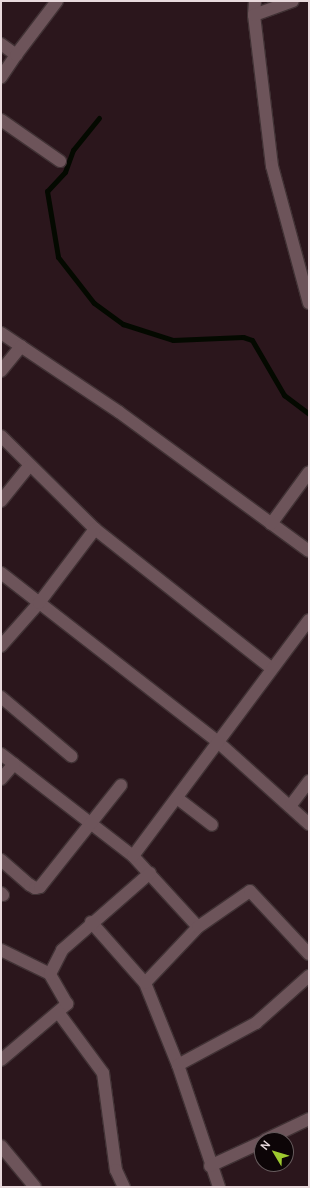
<!DOCTYPE html>
<style>
body{margin:0}
#map{position:relative;width:310px;height:1188px;overflow:hidden;background:#2b161c;font-family:Manrope,sans-serif}
div>[style]{position:absolute}
.stream>*{height:5px;margin:-2.5px;padding:0 2.5px;transform-origin:2.5px;border-radius:2.5px;background:#040900}
.roads{filter:drop-shadow(1px 0 #413235) drop-shadow(-1px 0 #413235) drop-shadow(0 1px #413235) drop-shadow(0 -1px #413235)}
.minor>*{height:12px;margin:-6px;padding:0 6px;transform-origin:6px;border-radius:6px;background:#6d545a}
span{translate:-50% -50%;white-space:nowrap;text-align:center;line-height:1.15;-webkit-text-stroke:4px #0d0507;paint-order:stroke}
.frame{position:absolute;inset:0;border:2px solid #e8d9dc;pointer-events:none}
.north{position:absolute;left:254px;top:1132px;width:40px;height:40px;box-sizing:border-box;background:#0d0507;border:1px solid #655a5c;border-radius:50%;rotate:308deg;font-size:11px;font-weight:700;line-height:16px;text-align:center;color:#e8d9dc}
.north::after{content:'';display:block;margin:auto;width:14px;height:18px;background:#9eca2f;clip-path:polygon(50% 0,100% 100%,50% 72%,0 100%)}
</style>
<div id="map">
<div class="stream">
<i style="left:99px;top:118px;width:41px;rotate:129.1deg"></i>
<i style="left:73px;top:150px;width:23px;rotate:110deg"></i>
<i style="left:65px;top:172px;width:26px;rotate:133deg"></i>
<i style="left:47px;top:191px;width:67px;rotate:80.5deg"></i>
<i style="left:58px;top:257px;width:58px;rotate:52deg"></i>
<i style="left:94px;top:303px;width:36px;rotate:36deg"></i>
<i style="left:123px;top:324px;width:52px;rotate:17.7deg"></i>
<i style="left:173px;top:340px;width:70px;rotate:-2.5deg"></i>
<i style="left:243px;top:337px;width:9px;rotate:18deg"></i>
<i style="left:252px;top:340px;width:64px;rotate:59.8deg"></i>
<i style="left:284px;top:395px;width:31px;rotate:37deg"></i>
</div>
<div class="roads">
<div class="minor">
<i style="left:255px;top:1px;width:14px;rotate:94deg"></i>
<i style="left:254px;top:15px;width:152px;rotate:83.2deg"></i>
<i style="left:272px;top:166px;width:142px;rotate:74.9deg"></i>
<i style="left:254px;top:15px;width:41px;rotate:-19.7deg"></i>
<i style="left:1px;top:44px;width:19px;rotate:36deg"></i>
<i style="left:16px;top:55px;width:27px;rotate:124deg"></i>
<i style="left:16px;top:55px;width:68px;rotate:-52.8deg"></i>
<i style="left:1px;top:120px;width:72px;rotate:34.8deg"></i>
<i style="left:1px;top:333px;width:142px;rotate:33.8deg"></i>
<i style="left:119px;top:412px;width:235px;rotate:36.2deg"></i>
<i style="left:1px;top:371px;width:32px;rotate:-51deg"></i>
<i style="left:1px;top:436px;width:132px;rotate:44.7deg"></i>
<i style="left:95px;top:529px;width:224px;rotate:38.3deg"></i>
<i style="left:1px;top:501px;width:45px;rotate:-51.3deg"></i>
<i style="left:271px;top:524px;width:64px;rotate:-53.8deg"></i>
<i style="left:1px;top:573px;width:276px;rotate:37.9deg"></i>
<i style="left:219px;top:743px;width:121px;rotate:42deg"></i>
<i style="left:1px;top:646px;width:57px;rotate:-48.5deg"></i>
<i style="left:39px;top:603px;width:93px;rotate:-52.9deg"></i>
<i style="left:1px;top:697px;width:92px;rotate:40.1deg"></i>
<i style="left:1px;top:754px;width:167px;rotate:37.7deg"></i>
<i style="left:133px;top:856px;width:96px;rotate:47.5deg"></i>
<i style="left:1px;top:779px;width:20px;rotate:-49deg"></i>
<i style="left:177px;top:798px;width:44px;rotate:37.6deg"></i>
<i style="left:291px;top:805px;width:30px;rotate:-53deg"></i>
<i style="left:133px;top:856px;width:294px;rotate:-53.3deg"></i>
<i style="left:1px;top:860px;width:38px;rotate:41deg"></i>
<i style="left:30px;top:885px;width:6px;rotate:31deg"></i>
<i style="left:35px;top:888px;width:5px;rotate:-11deg"></i>
<i style="left:40px;top:887px;width:130px;rotate:-51.5deg"></i>
<i style="left:1px;top:893px;width:3px;rotate:45deg"></i>
<i style="left:91px;top:922px;width:81px;rotate:48.5deg"></i>
<i style="left:145px;top:983px;width:88px;rotate:68.1deg"></i>
<i style="left:178px;top:1065px;width:129px;rotate:71.4deg"></i>
<i style="left:1px;top:950px;width:55px;rotate:26.1deg"></i>
<i style="left:145px;top:983px;width:77px;rotate:-46.6deg"></i>
<i style="left:198px;top:927px;width:63px;rotate:-34.7deg"></i>
<i style="left:250px;top:891px;width:86px;rotate:46.9deg"></i>
<i style="left:58px;top:1012px;width:76px;rotate:53.6deg"></i>
<i style="left:103px;top:1073px;width:98px;rotate:82.4deg"></i>
<i style="left:116px;top:1170px;width:19px;rotate:65deg"></i>
<i style="left:1px;top:1060px;width:87px;rotate:-40.3deg"></i>
<i style="left:67px;top:1004px;width:34px;rotate:-120deg"></i>
<i style="left:50px;top:974px;width:27px;rotate:-63deg"></i>
<i style="left:62px;top:950px;width:117px;rotate:-41.2deg"></i>
<i style="left:178px;top:1065px;width:89px;rotate:-28.3deg"></i>
<i style="left:256px;top:1023px;width:71px;rotate:-41.6deg"></i>
<i style="left:265px;top:1140px;width:49px;rotate:-25.5deg"></i>
<i style="left:1px;top:1146px;width:53px;rotate:50.3deg"></i>
<i style="left:210px;top:1166px;width:57px;rotate:-24.8deg"></i>
</div>
</div>
<div class="frame"></div>
<div class="north">N</div>
</div>
